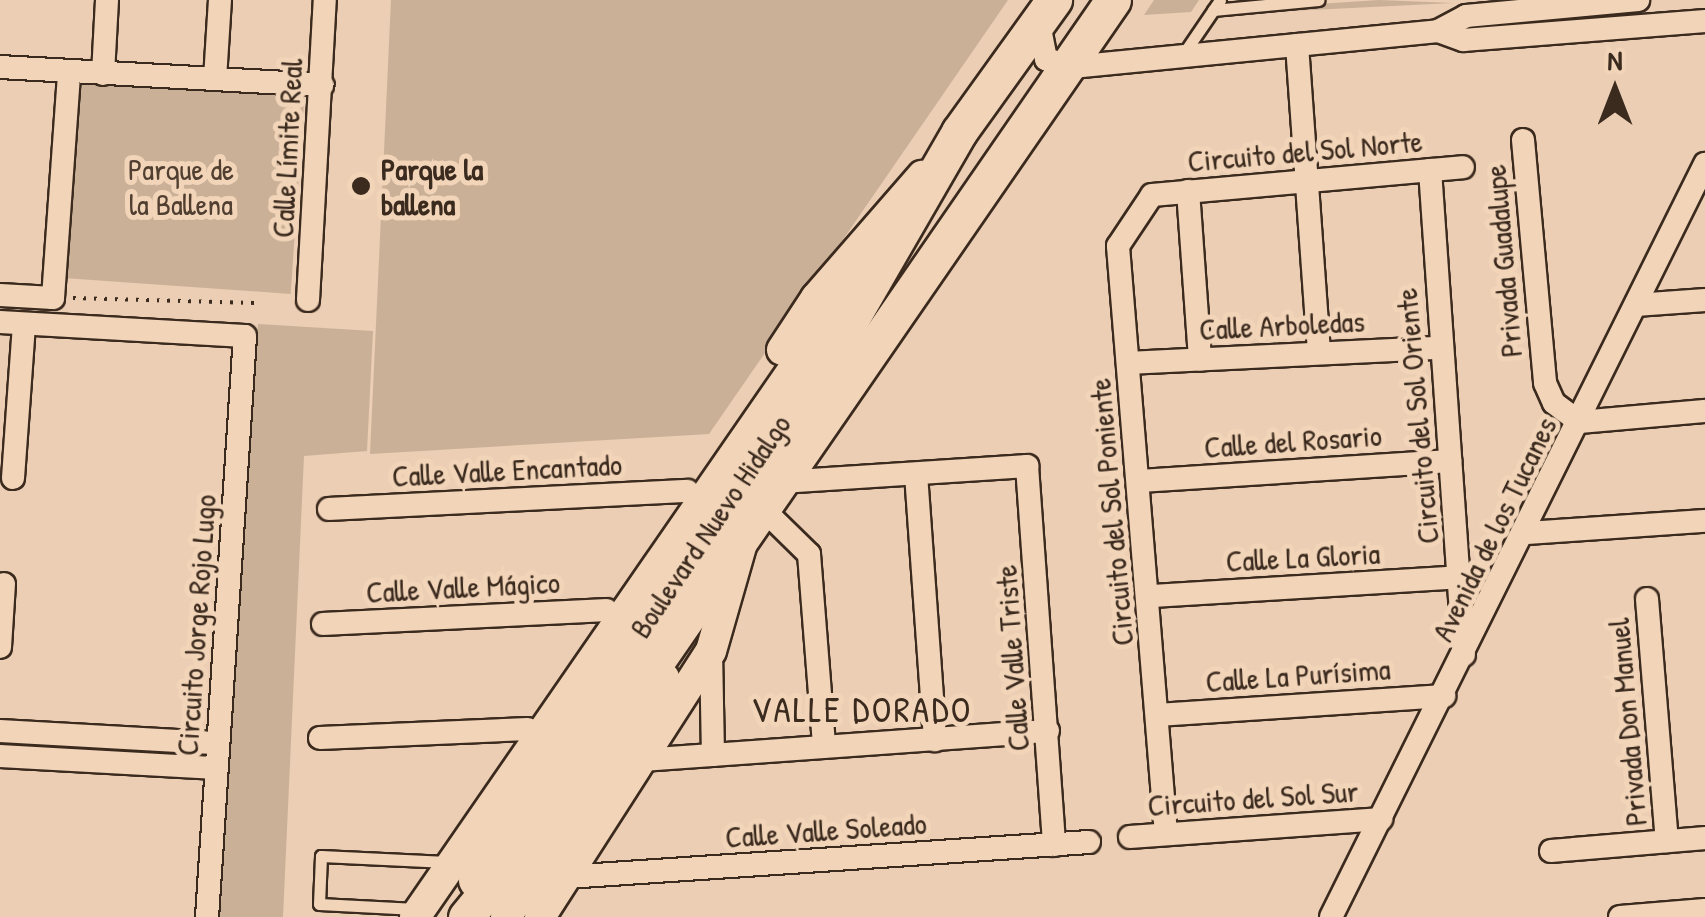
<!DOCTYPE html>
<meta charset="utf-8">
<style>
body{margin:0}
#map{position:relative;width:1705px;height:917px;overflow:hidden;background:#ebceb3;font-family:"Patrick Hand",sans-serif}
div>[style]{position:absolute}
.green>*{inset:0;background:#cab097;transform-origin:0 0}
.path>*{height:4px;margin-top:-2px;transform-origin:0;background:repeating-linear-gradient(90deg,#3b2a1e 0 2.5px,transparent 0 10.5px)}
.roads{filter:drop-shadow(2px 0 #3b2a1e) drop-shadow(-2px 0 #3b2a1e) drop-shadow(0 2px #3b2a1e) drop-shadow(0 -2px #3b2a1e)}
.lane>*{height:11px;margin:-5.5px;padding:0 5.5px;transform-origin:5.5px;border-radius:5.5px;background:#f2d5b9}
.street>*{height:22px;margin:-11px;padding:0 11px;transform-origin:11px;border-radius:11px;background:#f2d5b9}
.secondary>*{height:30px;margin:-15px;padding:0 15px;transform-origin:15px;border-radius:15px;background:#f2d5b9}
.primary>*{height:35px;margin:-17.5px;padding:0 17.5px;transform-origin:17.5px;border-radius:17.5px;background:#f2d5b9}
.dots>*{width:28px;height:28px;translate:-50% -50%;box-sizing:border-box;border:5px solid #f2d5b9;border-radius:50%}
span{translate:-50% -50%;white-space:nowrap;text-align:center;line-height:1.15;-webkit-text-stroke:10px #f2d5b9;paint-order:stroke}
.street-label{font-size:30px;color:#3b2a1e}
.park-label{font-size:30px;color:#503e30}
.poi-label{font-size:30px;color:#3b2a1e;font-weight:700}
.left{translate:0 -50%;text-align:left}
.quarter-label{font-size:35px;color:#3b2a1e;letter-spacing:2.5px}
.north{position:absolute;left:1565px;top:40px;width:100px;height:100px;-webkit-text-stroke:8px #f2d5b9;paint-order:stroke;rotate:0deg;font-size:28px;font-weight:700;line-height:40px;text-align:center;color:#3b2a1e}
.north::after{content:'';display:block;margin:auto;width:35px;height:45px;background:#3b2a1e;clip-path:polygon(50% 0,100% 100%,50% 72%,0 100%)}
</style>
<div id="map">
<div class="green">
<i style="clip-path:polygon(391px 0,1008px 0,709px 434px,370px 454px)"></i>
<i style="clip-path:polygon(1154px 0,1199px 0,1191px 12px,1144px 15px)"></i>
<i style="clip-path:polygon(1379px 0,1453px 3px,1268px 12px,1272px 7px)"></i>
<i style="left:70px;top:80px;width:235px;height:198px;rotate:4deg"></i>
<i style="clip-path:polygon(258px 324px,373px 331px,367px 451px,304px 456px,283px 917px,220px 917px)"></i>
</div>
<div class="path">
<i style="left:73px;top:298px;width:182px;rotate:1.6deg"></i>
</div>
<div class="roads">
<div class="lane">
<i style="left:1213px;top:10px;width:106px;rotate:-5.4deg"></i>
<i style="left:1184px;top:53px;width:64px;rotate:-55.8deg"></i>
<i style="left:416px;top:909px;width:97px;rotate:-177deg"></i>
<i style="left:319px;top:904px;width:48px;rotate:-87.6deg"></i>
<i style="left:321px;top:856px;width:126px;rotate:2.7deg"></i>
</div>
<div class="street">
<i style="left:1039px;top:23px;width:37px;rotate:79deg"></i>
<i style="left:1046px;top:59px;width:27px;rotate:17deg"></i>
<i style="left:1072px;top:67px;width:368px;rotate:-5.6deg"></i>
<i style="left:1438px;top:31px;width:32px;rotate:-28deg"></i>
<i style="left:1466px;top:16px;width:173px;rotate:-5.3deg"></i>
<i style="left:1438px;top:31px;width:27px;rotate:20deg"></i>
<i style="left:1463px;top:40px;width:243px;rotate:-4.5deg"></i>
<i style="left:1297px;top:45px;width:308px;rotate:85.9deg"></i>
<i style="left:0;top:67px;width:323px;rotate:3.2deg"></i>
<i style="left:103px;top:74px;width:74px;rotate:-86.9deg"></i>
<i style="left:215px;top:79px;width:79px;rotate:-86.4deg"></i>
<i style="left:1523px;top:140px;width:244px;rotate:84.8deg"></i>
<i style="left:1545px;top:383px;width:22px;rotate:66deg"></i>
<i style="left:1554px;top:403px;width:31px;rotate:37deg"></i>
<i style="left:1579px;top:422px;width:126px;rotate:-5deg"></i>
<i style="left:1430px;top:170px;width:486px;rotate:86deg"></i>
<i style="left:1188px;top:191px;width:169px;rotate:85.9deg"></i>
<i style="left:0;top:295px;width:53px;rotate:3.2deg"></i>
<i style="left:53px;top:298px;width:225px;rotate:-85.9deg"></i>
<i style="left:308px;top:300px;width:300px;rotate:-86.8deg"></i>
<i style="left:1636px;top:305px;width:69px;rotate:-4.1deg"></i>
<i style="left:0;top:322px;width:245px;rotate:3.3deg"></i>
<i style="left:245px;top:336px;width:582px;rotate:93.74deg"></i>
<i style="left:1128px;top:363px;width:311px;rotate:-2.8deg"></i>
<i style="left:916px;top:474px;width:267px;rotate:85.9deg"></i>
<i style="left:13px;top:478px;width:154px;rotate:-85.9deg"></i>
<i style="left:1140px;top:481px;width:311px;rotate:-3.7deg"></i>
<i style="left:781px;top:482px;width:247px;rotate:-3.7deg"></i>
<i style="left:1027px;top:466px;width:380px;rotate:85.9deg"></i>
<i style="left:329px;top:509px;width:359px;rotate:-2.9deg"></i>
<i style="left:764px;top:510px;width:63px;rotate:44.4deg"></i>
<i style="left:809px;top:554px;width:193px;rotate:85.5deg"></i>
<i style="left:1527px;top:533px;width:178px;rotate:-3.9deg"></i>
<i style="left:1151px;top:596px;width:310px;rotate:-3.5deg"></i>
<i style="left:1647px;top:599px;width:243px;rotate:85.3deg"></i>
<i style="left:323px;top:624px;width:284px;rotate:-2.8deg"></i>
<i style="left:0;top:647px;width:63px;rotate:-86.4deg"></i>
<i style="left:711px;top:651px;width:104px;rotate:88.9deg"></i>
<i style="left:1157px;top:715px;width:288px;rotate:-3.8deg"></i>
<i style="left:0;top:731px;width:218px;rotate:3.2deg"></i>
<i style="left:320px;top:738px;width:208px;rotate:-2.5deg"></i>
<i style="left:0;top:756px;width:217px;rotate:3.2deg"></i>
<i style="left:642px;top:760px;width:407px;rotate:-4.1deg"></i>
<i style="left:1166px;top:834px;width:590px;rotate:-94.67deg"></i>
<i style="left:1118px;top:246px;width:61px;rotate:-56.3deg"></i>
<i style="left:1152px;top:195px;width:312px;rotate:-5.1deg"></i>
<i style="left:1130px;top:837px;width:252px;rotate:-4.1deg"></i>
<i style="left:1551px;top:851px;width:155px;rotate:-4.8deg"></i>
<i style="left:566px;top:877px;width:524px;rotate:-3.83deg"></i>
<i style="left:1331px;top:917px;width:841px;rotate:-63.59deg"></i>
<i style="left:1620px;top:917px;width:85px;rotate:-4.7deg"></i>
</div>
<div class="secondary">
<i style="left:782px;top:350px;width:62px;rotate:-56.8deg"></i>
<i style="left:816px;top:298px;width:162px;rotate:-49deg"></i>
<i style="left:415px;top:917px;width:797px;rotate:-55.37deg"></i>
<i style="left:506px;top:917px;width:287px;rotate:-56.6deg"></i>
<i style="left:540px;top:917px;width:316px;rotate:-57.3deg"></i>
<i style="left:711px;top:651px;width:112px;rotate:-74deg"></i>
</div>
<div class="primary">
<i style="left:476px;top:880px;width:66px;rotate:-61.1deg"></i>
<i style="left:508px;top:822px;width:607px;rotate:-55.68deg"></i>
<i style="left:850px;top:321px;width:218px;rotate:-60deg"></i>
<i style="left:959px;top:132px;width:163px;rotate:-54.3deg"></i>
<i style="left:466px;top:917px;width:144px;rotate:-50.7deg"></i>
<i style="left:557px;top:806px;width:979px;rotate:-55.4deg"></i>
</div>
</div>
<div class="dots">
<i style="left:361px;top:186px;background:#3b2a1e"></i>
</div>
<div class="street-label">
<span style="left:287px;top:148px;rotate:-87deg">Calle Límite Real</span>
<span style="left:1305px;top:151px;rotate:-5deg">Circuito del Sol Norte</span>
<span style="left:1503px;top:261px;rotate:-95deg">Privada Guadalupe</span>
<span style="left:1282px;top:325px;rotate:-3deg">Calle Arboledas</span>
<span style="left:1417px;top:416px;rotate:-95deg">Circuito del Sol Oriente</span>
<span style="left:1293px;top:441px;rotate:-4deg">Calle del Rosario</span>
<span style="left:507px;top:470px;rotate:-3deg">Calle Valle Encantado</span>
<span style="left:1111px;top:512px;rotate:-95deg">Circuito del Sol Poniente</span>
<span style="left:710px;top:526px;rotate:-56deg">Boulevard Nuevo Hidalgo</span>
<span style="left:1494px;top:529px;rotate:-64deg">Avenida de los Tucanes</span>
<span style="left:1303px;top:557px;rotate:-3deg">Calle La Gloria</span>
<span style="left:463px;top:587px;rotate:-3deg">Calle Valle Mágico</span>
<span style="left:196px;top:625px;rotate:-86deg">Circuito Jorge Rojo Lugo</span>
<span style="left:1012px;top:658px;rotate:-94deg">Calle Valle Triste</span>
<span style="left:1298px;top:675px;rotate:-4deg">Calle La Purísima</span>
<span style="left:1627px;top:722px;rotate:-95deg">Privada Don Manuel</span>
<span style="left:1253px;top:798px;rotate:-4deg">Circuito del Sol Sur</span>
<span style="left:826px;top:830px;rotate:-4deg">Calle Valle Soleado</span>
</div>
<div class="park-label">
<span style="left:181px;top:186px">Parque de<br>la Ballena</span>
</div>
<div class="poi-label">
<span class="left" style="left:381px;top:186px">Parque la<br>ballena</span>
</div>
<div class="quarter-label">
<span style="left:862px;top:710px">VALLE DORADO</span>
</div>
<div class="north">N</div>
</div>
